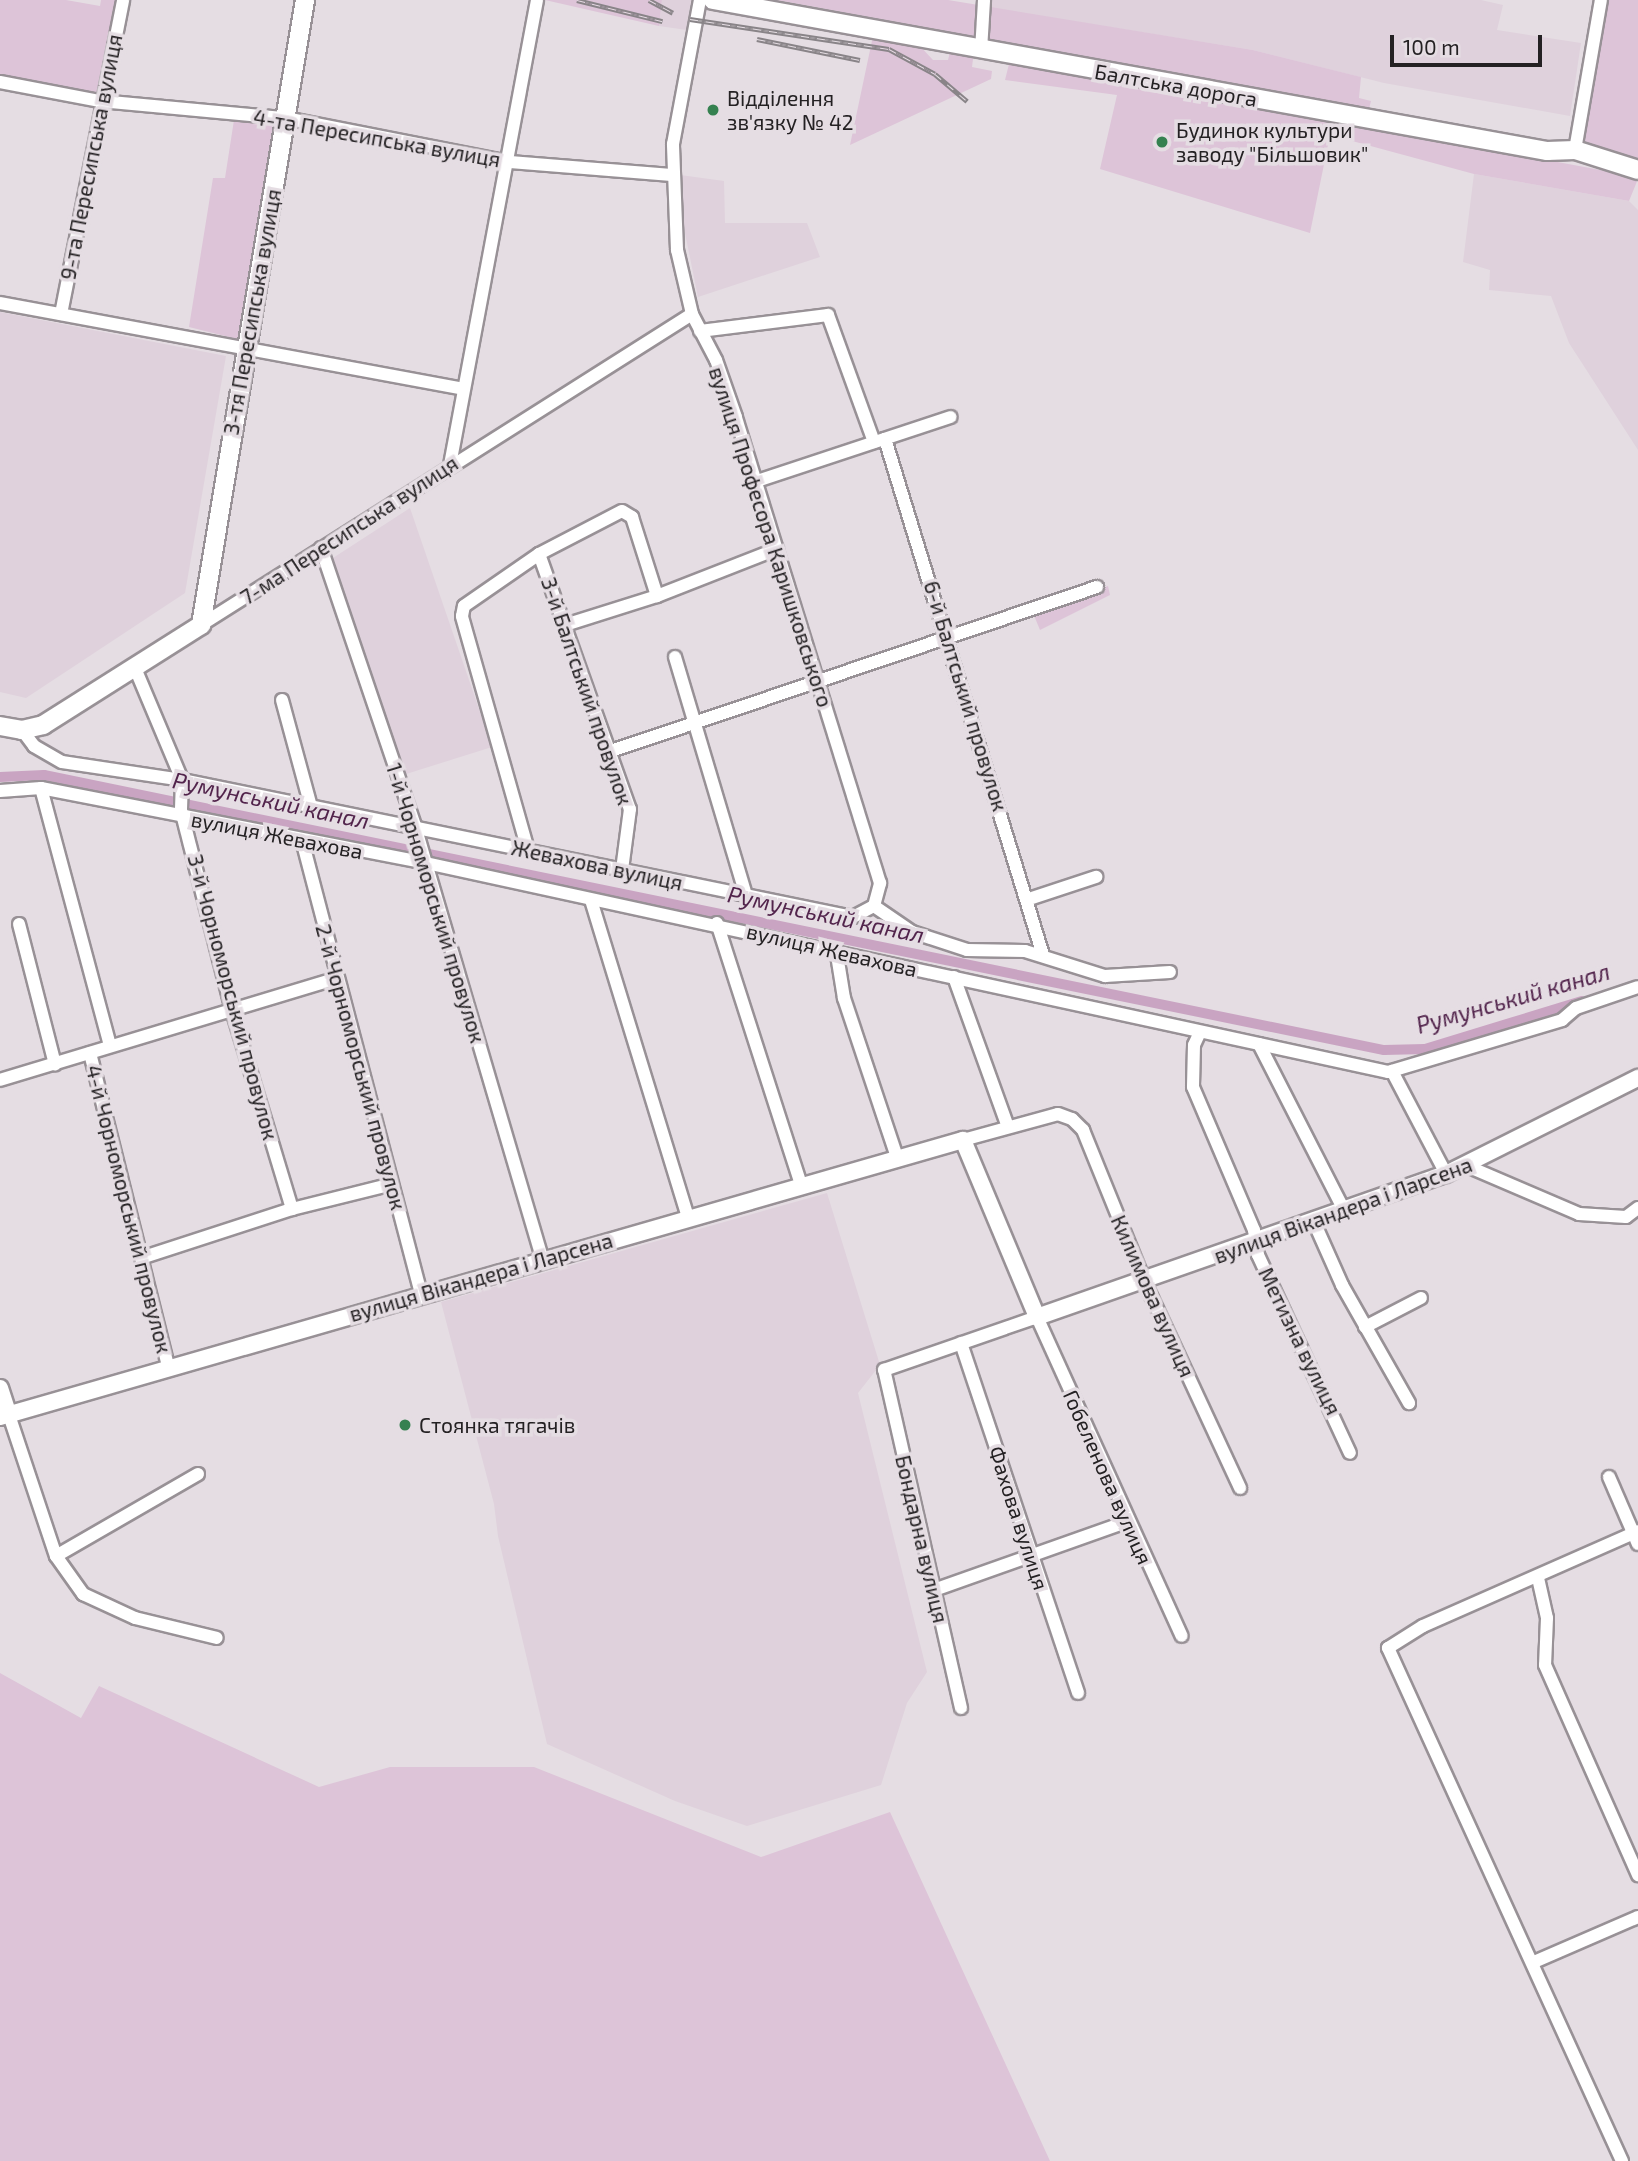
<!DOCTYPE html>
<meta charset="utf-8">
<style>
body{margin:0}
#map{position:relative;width:1638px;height:2161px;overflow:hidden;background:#e5dde3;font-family:"Exo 2",sans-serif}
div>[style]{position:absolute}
.built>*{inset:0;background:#dfd1dc}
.green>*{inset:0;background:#ddc4d8}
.canal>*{height:10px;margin:-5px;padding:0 5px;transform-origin:5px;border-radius:5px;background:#c9a4c2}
.roads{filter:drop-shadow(2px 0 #989196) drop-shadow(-2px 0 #989196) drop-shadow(0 2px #989196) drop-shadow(0 -2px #989196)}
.minor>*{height:12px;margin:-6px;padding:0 6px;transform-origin:6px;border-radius:6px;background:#fff}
.tertiary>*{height:16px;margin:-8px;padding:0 8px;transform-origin:8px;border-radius:8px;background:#fff}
.secondary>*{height:18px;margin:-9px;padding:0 9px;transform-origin:9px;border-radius:9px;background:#fff}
.rail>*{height:5px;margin-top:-2.5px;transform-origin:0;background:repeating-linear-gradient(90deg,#e5dde3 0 8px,#898488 0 16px);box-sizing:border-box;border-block:2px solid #898488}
.dots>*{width:19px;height:19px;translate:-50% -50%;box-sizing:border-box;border:4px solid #e5dde3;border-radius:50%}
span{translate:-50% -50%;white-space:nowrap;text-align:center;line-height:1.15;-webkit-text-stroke:7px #e5dde3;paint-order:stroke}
.street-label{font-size:21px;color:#242123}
.poi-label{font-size:21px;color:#242123}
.left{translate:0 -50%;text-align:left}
.water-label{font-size:23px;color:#52244c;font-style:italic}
.scale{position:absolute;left:1390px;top:35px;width:152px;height:32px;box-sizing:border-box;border:4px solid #242123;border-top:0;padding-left:9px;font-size:21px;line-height:24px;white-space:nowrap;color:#242123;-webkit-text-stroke:5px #e5dde3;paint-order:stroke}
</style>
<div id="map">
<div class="built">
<i style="clip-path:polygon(662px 0,691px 0,687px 30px,659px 26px)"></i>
<i style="clip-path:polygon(986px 0,1481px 0,1503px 5px,1497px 30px,1581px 43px,1570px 116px,1384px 83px,1253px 50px,985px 7px)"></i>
<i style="clip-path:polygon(673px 174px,724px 181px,725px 223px,807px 223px,820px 257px,698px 297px)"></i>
<i style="clip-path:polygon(1474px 174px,1629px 201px,1638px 210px,1638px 450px,1569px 343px,1551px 296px,1489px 290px,1490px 270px,1463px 262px)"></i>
<i style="clip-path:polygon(0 312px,226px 356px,185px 593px,26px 698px,0 692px)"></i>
<i style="clip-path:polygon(410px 508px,492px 747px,403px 775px,333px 558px)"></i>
<i style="clip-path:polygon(827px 1193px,880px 1365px,858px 1393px,927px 1672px,907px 1703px,881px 1785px,747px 1826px,675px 1801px,547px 1744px,498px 1536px,494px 1504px,441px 1302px)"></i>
</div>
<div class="green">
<i style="clip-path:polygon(0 0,66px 0,100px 6px,101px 0,119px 0,98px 93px,0 74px)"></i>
<i style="clip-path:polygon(545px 0,662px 0,659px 26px)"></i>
<i style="clip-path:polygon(776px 0,948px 0,1253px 50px,1361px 77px,1359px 98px,1371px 101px,1369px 109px)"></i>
<i style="clip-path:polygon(1602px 0,1638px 0,1638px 166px,1575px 150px)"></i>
<i style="clip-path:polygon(873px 36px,917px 43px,933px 60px,948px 60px,951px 48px,974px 51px,972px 67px,992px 71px,991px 79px,850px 145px)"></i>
<i style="clip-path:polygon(1010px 60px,1638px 177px,1638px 179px,1629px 201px,1474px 174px,1330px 135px,1310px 233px,1100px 169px,1117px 95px,1005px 80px)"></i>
<i style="clip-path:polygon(234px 120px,278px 126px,241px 340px,189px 327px,213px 178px,225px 178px)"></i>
<i style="clip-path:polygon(1108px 586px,1110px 595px,1040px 630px,1033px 613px)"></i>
<i style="clip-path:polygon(0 1673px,81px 1718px,99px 1686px,319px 1787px,390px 1767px,534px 1767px,761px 1857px,890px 1812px,1050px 2161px,0 2161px)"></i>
</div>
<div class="canal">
<i style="left:0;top:777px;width:44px;rotate:-2.6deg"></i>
<i style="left:44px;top:775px;width:1368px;rotate:11.6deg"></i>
<i style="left:1384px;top:1050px;width:41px;rotate:-1.4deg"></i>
<i style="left:1425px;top:1049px;width:164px;rotate:-17deg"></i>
</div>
<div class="roads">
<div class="minor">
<i style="left:981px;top:51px;width:51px;rotate:-86.6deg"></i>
<i style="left:0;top:82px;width:102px;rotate:10.8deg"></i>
<i style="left:100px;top:101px;width:186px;rotate:5.3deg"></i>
<i style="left:285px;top:118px;width:229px;rotate:11.1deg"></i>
<i style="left:510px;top:162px;width:162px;rotate:4.6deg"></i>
<i style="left:1575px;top:150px;width:152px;rotate:-80.2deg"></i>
<i style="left:0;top:303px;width:471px;rotate:10.5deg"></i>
<i style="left:61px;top:314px;width:320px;rotate:-78.8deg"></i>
<i style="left:700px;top:331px;width:129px;rotate:-7.1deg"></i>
<i style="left:828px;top:315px;width:135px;rotate:70.1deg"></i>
<i style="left:885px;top:439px;width:540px;rotate:72.98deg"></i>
<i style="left:450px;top:465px;width:473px;rotate:-79.4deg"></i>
<i style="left:754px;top:482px;width:207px;rotate:-18.3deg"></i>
<i style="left:321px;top:548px;width:293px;rotate:71.3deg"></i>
<i style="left:415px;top:826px;width:452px;rotate:73.6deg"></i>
<i style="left:539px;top:554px;width:271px;rotate:70.4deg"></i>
<i style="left:630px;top:809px;width:62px;rotate:97.5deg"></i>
<i style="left:201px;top:625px;width:581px;rotate:-32.35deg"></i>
<i style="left:565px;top:625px;width:96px;rotate:-17.5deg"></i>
<i style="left:657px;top:596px;width:129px;rotate:-21.4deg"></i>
<i style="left:675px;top:657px;width:248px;rotate:73.4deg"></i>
<i style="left:135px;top:668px;width:121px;rotate:67.2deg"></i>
<i style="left:182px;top:780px;width:30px;rotate:92deg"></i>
<i style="left:181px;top:810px;width:206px;rotate:75.7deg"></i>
<i style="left:232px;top:1010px;width:208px;rotate:73.2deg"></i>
<i style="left:282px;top:700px;width:111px;rotate:74.8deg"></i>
<i style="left:22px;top:730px;width:20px;rotate:53deg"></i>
<i style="left:34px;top:746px;width:32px;rotate:30deg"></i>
<i style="left:62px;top:762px;width:121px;rotate:8.5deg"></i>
<i style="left:182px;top:780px;width:685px;rotate:11.54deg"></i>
<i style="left:853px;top:917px;width:24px;rotate:-28deg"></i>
<i style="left:874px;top:906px;width:24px;rotate:-75deg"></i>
<i style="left:880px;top:883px;width:488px;rotate:-107.2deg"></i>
<i style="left:736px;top:417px;width:60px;rotate:-109.3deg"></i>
<i style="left:716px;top:360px;width:52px;rotate:-117.6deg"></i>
<i style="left:692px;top:314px;width:66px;rotate:-103.2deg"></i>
<i style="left:677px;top:250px;width:106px;rotate:-92.2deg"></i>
<i style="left:673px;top:144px;width:147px;rotate:-79.4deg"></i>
<i style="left:611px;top:751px;width:513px;rotate:-18.65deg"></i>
<i style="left:41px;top:788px;width:267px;rotate:75deg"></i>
<i style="left:0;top:791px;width:41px;rotate:-4.2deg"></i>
<i style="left:41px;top:788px;width:392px;rotate:11deg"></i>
<i style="left:426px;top:863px;width:984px;rotate:12.26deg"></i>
<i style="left:1388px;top:1072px;width:182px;rotate:-16.6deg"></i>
<i style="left:1562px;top:1020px;width:18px;rotate:-41deg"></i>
<i style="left:1576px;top:1008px;width:65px;rotate:-18.7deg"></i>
<i style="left:302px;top:840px;width:468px;rotate:75.3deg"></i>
<i style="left:528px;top:850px;width:243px;rotate:-105.8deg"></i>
<i style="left:462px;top:616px;width:10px;rotate:-79deg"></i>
<i style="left:464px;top:606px;width:91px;rotate:-34.7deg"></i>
<i style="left:539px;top:554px;width:93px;rotate:-27.4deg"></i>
<i style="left:622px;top:511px;width:12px;rotate:31deg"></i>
<i style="left:632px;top:517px;width:83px;rotate:72.4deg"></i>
<i style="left:1029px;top:899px;width:71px;rotate:-18.2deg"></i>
<i style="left:591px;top:900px;width:332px;rotate:73deg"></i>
<i style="left:874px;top:906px;width:46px;rotate:34.4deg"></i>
<i style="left:912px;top:932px;width:58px;rotate:18.1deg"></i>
<i style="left:967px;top:950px;width:58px;rotate:1deg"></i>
<i style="left:1025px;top:951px;width:84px;rotate:17.4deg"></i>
<i style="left:1105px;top:976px;width:65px;rotate:-3.5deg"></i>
<i style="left:717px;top:923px;width:277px;rotate:72.2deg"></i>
<i style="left:19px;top:924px;width:145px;rotate:75.6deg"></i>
<i style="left:837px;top:955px;width:44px;rotate:80.8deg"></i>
<i style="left:844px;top:998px;width:171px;rotate:71.6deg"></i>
<i style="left:954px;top:977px;width:159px;rotate:70.2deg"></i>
<i style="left:1200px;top:1032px;width:14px;rotate:115deg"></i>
<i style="left:1194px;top:1045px;width:42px;rotate:91.4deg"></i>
<i style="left:1193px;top:1087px;width:155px;rotate:66.9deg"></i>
<i style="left:1254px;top:1230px;width:25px;rotate:81deg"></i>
<i style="left:1258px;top:1255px;width:218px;rotate:65.1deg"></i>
<i style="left:1259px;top:1044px;width:189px;rotate:62.9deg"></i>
<i style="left:90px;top:1053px;width:322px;rotate:76deg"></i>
<i style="left:1392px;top:1071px;width:116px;rotate:62.3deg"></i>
<i style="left:0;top:1080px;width:352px;rotate:-16.8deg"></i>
<i style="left:963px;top:1140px;width:98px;rotate:-15.3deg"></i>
<i style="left:1058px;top:1114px;width:15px;rotate:20deg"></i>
<i style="left:1072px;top:1119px;width:16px;rotate:45deg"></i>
<i style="left:1083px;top:1130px;width:165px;rotate:67.9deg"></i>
<i style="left:1145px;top:1283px;width:226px;rotate:65.1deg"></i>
<i style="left:1467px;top:1166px;width:122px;rotate:23.2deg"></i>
<i style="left:1579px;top:1214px;width:47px;rotate:3.7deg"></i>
<i style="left:1626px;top:1217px;width:15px;rotate:-37deg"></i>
<i style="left:1314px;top:1222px;width:69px;rotate:66deg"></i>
<i style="left:1342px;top:1285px;width:136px;rotate:60.4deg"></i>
<i style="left:144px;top:1257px;width:156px;rotate:-18deg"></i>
<i style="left:292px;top:1209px;width:103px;rotate:-14deg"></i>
<i style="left:1365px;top:1327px;width:63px;rotate:-27.4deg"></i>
<i style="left:961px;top:1343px;width:369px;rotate:71.5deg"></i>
<i style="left:8px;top:1412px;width:152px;rotate:71.6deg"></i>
<i style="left:56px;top:1556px;width:47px;rotate:54.6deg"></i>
<i style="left:83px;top:1594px;width:57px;rotate:24.8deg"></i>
<i style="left:135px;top:1618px;width:84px;rotate:13.7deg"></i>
<i style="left:1609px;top:1477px;width:73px;rotate:66.6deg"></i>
<i style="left:56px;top:1556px;width:164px;rotate:-30deg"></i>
<i style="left:1538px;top:1578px;width:41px;rotate:77.3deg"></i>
<i style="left:1547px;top:1618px;width:47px;rotate:92.4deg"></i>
<i style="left:1545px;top:1665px;width:230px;rotate:66.1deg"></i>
<i style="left:934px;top:1590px;width:204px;rotate:-19.5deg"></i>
<i style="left:961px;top:1708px;width:347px;rotate:-102.8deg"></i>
<i style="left:884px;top:1370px;width:162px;rotate:-19.1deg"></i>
<i style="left:1037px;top:1317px;width:350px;rotate:65.6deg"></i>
<i style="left:1534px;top:1962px;width:113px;rotate:-23.4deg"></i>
<i style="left:1622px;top:2161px;width:564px;rotate:-114.52deg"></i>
<i style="left:1388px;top:1648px;width:41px;rotate:-32.2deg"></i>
<i style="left:1423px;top:1626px;width:235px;rotate:-23.8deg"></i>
</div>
<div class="tertiary">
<i style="left:0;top:1388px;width:25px;rotate:72deg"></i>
<i style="left:0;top:1417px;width:1002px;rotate:-16.05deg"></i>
<i style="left:963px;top:1140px;width:192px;rotate:67.3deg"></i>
<i style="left:1037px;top:1317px;width:433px;rotate:-19.3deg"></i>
<i style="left:1446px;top:1174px;width:215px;rotate:-26.6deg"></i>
</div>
<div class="secondary">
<i style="left:713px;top:0;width:848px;rotate:10.26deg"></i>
<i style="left:1547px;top:151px;width:28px;rotate:-2deg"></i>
<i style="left:1575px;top:150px;width:66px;rotate:17.6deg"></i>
<i style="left:0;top:726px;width:22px;rotate:10deg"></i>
<i style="left:22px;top:730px;width:22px;rotate:-13deg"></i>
<i style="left:43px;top:725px;width:187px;rotate:-32.3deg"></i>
<i style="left:201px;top:625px;width:634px;rotate:-80.55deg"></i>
</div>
</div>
<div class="rail">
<i style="left:577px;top:0;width:88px;rotate:13.9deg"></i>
<i style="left:649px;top:0;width:27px;rotate:28deg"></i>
<i style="left:690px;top:19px;width:201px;rotate:8.6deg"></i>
<i style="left:889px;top:49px;width:52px;rotate:28.5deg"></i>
<i style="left:935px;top:74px;width:42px;rotate:40.2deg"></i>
<i style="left:757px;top:39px;width:105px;rotate:11.5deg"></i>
</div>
<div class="dots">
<i style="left:713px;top:110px;background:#358150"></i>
<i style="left:1162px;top:142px;background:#358150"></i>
<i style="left:405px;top:1425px;background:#358150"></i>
</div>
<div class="street-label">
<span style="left:1176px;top:85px;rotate:10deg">Балтська дорога</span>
<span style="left:377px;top:138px;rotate:10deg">4-та Пересипська вулиця</span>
<span style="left:91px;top:157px;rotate:-79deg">9-та Пересипська вулиця</span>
<span style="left:252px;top:312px;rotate:-80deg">3-тя Пересипська вулиця</span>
<span style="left:349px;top:530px;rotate:-33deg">7-ма Пересипська вулиця</span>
<span style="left:771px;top:537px;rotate:72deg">вулиця Професора Каришковського</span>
<span style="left:587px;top:691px;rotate:71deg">3-й Балтський провулок</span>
<span style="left:966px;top:696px;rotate:73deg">6-й Балтський провулок</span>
<span style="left:277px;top:835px;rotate:11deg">вулиця Жевахова</span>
<span style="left:597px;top:865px;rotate:12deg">Жевахова вулиця</span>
<span style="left:436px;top:903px;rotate:73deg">1-й Чорноморський провулок</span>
<span style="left:832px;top:950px;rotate:13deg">вулиця Жевахова</span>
<span style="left:233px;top:997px;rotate:75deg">3-й Чорноморський провулок</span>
<span style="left:361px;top:1067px;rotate:75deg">2-й Чорноморський провулок</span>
<span style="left:129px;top:1209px;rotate:76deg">4-й Чорноморський провулок</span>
<span style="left:1343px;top:1210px;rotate:-20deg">вулиця Вікандера і Ларсена</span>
<span style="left:481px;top:1277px;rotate:-16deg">вулиця Вікандера і Ларсена</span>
<span style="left:1153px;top:1296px;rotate:66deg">Килимова вулиця</span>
<span style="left:1300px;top:1341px;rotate:64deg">Метизна вулиця</span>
<span style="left:1108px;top:1477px;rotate:66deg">Гобеленова вулиця</span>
<span style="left:1019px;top:1518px;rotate:72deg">Фахова вулиця</span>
<span style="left:922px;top:1539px;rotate:77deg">Бондарна вулиця</span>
</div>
<div class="poi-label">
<span class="left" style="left:727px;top:110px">Відділення<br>зв'язку № 42</span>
<span class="left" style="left:1176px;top:142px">Будинок культури<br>заводу "Більшовик"</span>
<span class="left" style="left:419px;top:1425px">Стоянка тягачів</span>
</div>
<div class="water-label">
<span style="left:271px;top:800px;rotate:12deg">Румунський канал</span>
<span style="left:826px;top:914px;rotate:12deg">Румунський канал</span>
<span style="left:1513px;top:998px;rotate:-16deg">Румунський канал</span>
</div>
<div class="scale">100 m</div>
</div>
